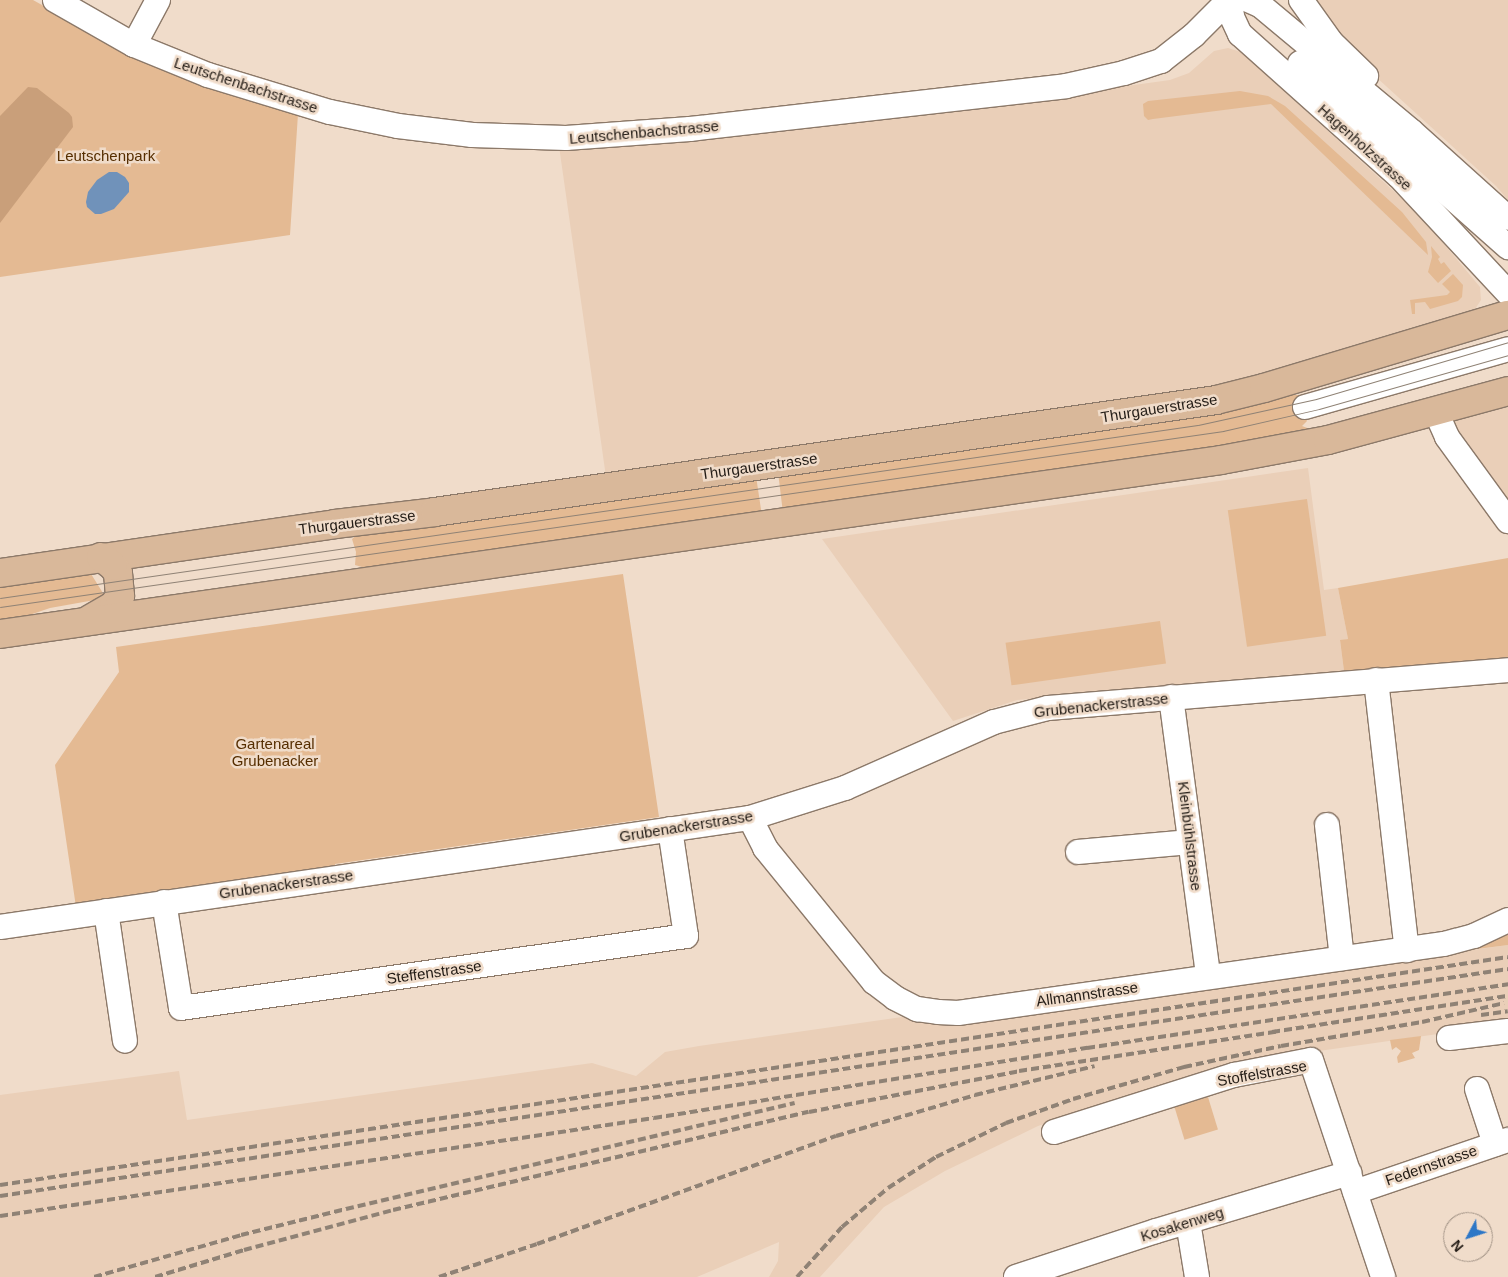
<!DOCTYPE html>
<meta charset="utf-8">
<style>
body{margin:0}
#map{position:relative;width:1508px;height:1277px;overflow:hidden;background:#f0dcca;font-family:Arial,sans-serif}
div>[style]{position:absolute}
.built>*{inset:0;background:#eacfb8}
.green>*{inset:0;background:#e4ba93;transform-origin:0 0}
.forest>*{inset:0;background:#c99f7a}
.water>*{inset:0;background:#7092ba}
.roads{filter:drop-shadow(1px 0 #8c7969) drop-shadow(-1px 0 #8c7969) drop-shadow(0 1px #8c7969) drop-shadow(0 -1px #8c7969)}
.minor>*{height:24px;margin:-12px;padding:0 12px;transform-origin:12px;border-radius:12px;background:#fff}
.major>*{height:28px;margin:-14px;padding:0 14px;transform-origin:14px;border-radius:14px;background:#d9b89a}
.tram>*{height:1px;margin:-0.5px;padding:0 0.5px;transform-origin:0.5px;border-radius:0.5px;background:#8f8275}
.rail>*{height:4px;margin-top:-2px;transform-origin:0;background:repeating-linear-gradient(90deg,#8f8275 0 8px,transparent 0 12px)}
span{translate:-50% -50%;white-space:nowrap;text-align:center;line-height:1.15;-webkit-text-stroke:5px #f0dcca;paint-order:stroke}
.street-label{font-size:15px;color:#231c16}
.park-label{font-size:15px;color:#562e00}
.north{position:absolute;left:1443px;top:1212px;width:50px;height:50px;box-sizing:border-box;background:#f0dcca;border:1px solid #9e8f82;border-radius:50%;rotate:230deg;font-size:14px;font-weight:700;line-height:20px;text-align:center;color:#231c16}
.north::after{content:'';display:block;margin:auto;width:18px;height:22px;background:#2d77c7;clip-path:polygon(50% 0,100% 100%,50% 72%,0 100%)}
</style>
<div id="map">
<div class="built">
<i style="clip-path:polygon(1307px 0,1508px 0,1508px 200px,1496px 186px,1354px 57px)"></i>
<i style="clip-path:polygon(1228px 48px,1241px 52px,1419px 214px,1480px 287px,1481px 300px,1475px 309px,1471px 312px,1251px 383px,606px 477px,559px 146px,1062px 95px,1170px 80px,1189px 73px,1214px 51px)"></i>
<i style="clip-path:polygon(1508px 400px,1508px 513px,1447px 418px)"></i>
<i style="clip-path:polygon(1308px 468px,1324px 590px,1338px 588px,1348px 639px,1340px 641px,1344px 671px,1017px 700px,953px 721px,822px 539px)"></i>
<i style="clip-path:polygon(1508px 945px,1508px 1024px,1312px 1052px,1176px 1080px,1038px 1126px,945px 1171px,884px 1207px,820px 1277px,769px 1277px,778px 1261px,779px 1242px,697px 1277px,0 1277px,0 1095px,179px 1071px,187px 1120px,592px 1063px,636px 1076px,665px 1052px,699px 1046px,902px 1017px,954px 1023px)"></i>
</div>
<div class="green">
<i style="clip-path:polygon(0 0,33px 0,103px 39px,298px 114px,290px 235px,0 277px)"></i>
<i style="clip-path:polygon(1240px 91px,1268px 96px,1285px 106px,1402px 212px,1426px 242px,1428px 255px,1271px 104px,1153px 119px,1148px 120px,1144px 116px,1143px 104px,1148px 101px)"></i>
<i style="clip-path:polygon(1431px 246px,1440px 257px,1438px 259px,1441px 264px,1444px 262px,1451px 271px,1438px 283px,1428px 272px,1432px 257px)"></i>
<i style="clip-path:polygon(1453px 274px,1463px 285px,1462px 297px,1458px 301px,1430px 309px,1425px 302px,1415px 303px,1415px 314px,1412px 314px,1410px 300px,1447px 295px,1450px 292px,1442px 284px)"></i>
<i style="clip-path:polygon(1293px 393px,1293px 395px,1300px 395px,1301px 409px,1307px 421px,1302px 426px,1310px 429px,1311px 432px,1262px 442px,783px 513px,778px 472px)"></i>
<i style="clip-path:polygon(756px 476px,762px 516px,357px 573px,362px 567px,355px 565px,356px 552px,352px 539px,358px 534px)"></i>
<i style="left:1307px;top:499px;width:138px;height:80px;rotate:82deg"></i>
<i style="clip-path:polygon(1508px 558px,1508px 659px,1344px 671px,1340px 640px,1348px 639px,1338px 588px)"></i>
<i style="clip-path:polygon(88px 569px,106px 598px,50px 608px,0 625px,0 584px)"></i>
<i style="clip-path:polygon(623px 574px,659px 817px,335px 864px,335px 871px,76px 907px,55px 765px,119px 672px,116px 647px)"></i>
<i style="left:1160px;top:621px;width:43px;height:156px;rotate:82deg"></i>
<i style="clip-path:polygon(1508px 929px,1508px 945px,1454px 952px)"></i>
<i style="clip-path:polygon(1421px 1036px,1419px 1050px,1412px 1053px,1415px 1058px,1398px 1063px,1397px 1057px,1401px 1051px,1396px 1047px,1392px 1050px,1390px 1040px)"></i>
<i style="left:1208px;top:1097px;width:34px;height:35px;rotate:73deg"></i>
</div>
<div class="forest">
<i style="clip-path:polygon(28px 87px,37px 88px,69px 113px,72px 117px,73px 127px,0 223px,0 116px)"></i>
</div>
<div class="water">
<i style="clip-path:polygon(109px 172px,117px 172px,125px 177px,129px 183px,129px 192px,114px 209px,101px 214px,95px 214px,87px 207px,86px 202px,88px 192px,97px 180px)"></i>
</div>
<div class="roads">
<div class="minor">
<i style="left:55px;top:0;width:91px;rotate:29.7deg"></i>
<i style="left:134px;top:45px;width:80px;rotate:22.1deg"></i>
<i style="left:208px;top:75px;width:127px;rotate:16.9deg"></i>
<i style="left:330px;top:112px;width:69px;rotate:11.6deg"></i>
<i style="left:398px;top:126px;width:75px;rotate:6.9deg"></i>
<i style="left:472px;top:135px;width:94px;rotate:1.8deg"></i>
<i style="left:566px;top:138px;width:124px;rotate:-4.2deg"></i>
<i style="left:690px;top:129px;width:378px;rotate:-6.5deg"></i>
<i style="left:1066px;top:86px;width:59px;rotate:-12.6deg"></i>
<i style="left:1124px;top:73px;width:39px;rotate:-18deg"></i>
<i style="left:1161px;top:61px;width:42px;rotate:-38.2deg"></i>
<i style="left:1194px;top:35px;width:49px;rotate:-45deg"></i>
<i style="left:1230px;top:0;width:17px;rotate:83deg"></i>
<i style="left:1232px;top:17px;width:19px;rotate:65deg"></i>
<i style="left:1240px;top:34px;width:213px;rotate:41.8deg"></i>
<i style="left:1399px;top:176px;width:160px;rotate:47deg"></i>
<i style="left:1248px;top:0;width:13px;rotate:23deg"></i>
<i style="left:1260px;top:5px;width:197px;rotate:39.8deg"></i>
<i style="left:1411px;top:131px;width:130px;rotate:41.9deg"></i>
<i style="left:1301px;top:0;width:52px;rotate:54.5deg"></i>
<i style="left:1331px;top:42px;width:49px;rotate:44.2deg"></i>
<i style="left:134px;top:45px;width:51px;rotate:-61.9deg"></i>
<i style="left:1300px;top:63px;width:278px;rotate:41.5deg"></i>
<i style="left:1305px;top:407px;width:211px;rotate:-15.9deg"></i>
<i style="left:1436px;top:412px;width:27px;rotate:66deg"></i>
<i style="left:1447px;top:437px;width:104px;rotate:54deg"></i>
<i style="left:1376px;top:680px;width:272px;rotate:83.5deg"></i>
<i style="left:1171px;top:697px;width:281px;rotate:82.4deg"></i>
<i style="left:750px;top:818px;width:34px;rotate:63deg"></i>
<i style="left:765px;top:848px;width:173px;rotate:50.9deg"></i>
<i style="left:874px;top:982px;width:26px;rotate:37deg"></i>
<i style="left:895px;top:998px;width:25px;rotate:27deg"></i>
<i style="left:917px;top:1009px;width:21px;rotate:8deg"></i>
<i style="left:938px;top:1012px;width:20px;rotate:3deg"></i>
<i style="left:958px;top:1013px;width:491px;rotate:-8.1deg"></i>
<i style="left:1444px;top:944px;width:31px;rotate:-15deg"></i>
<i style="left:1474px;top:936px;width:38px;rotate:-25deg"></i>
<i style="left:1327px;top:825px;width:134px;rotate:83.6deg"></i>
<i style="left:1078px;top:852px;width:112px;rotate:-5.1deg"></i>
<i style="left:164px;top:902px;width:107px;rotate:80.9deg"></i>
<i style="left:181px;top:1008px;width:510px;rotate:-8.11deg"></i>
<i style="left:686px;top:936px;width:108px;rotate:-98.5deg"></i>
<i style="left:106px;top:911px;width:131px;rotate:81.7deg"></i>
<i style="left:0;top:927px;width:758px;rotate:-8.27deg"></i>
<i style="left:750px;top:818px;width:100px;rotate:-17.5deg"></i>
<i style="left:845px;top:788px;width:163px;rotate:-23.9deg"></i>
<i style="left:994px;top:722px;width:56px;rotate:-14.5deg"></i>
<i style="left:1048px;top:708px;width:462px;rotate:-4.7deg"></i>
<i style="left:1449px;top:1038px;width:59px;rotate:-6.8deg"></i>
<i style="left:1477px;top:1089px;width:58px;rotate:71.9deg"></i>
<i style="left:1054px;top:1132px;width:189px;rotate:-17.6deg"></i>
<i style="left:1234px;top:1075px;width:78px;rotate:-11deg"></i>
<i style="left:1311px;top:1060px;width:229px;rotate:71.6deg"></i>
<i style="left:1355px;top:1192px;width:162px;rotate:-18.8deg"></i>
<i style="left:1188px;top:1222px;width:56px;rotate:80.7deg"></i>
<i style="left:1016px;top:1277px;width:147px;rotate:-18.2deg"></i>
<i style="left:1156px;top:1231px;width:202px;rotate:-16.7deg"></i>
</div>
<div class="major">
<i style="left:0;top:573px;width:339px;rotate:-8.3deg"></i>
<i style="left:335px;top:524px;width:101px;rotate:-6.8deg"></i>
<i style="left:435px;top:512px;width:789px;rotate:-8.16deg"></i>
<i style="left:1216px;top:400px;width:49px;rotate:-14deg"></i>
<i style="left:1264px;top:388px;width:255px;rotate:-16.7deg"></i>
<i style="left:90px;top:619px;width:28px;rotate:-30deg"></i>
<i style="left:114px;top:605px;width:11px;rotate:-56deg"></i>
<i style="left:120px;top:596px;width:23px;rotate:-95deg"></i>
<i style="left:118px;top:573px;width:9px;rotate:-126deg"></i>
<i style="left:113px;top:566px;width:15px;rotate:-143deg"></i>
<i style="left:0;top:634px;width:1233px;rotate:-8.11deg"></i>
<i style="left:1221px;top:460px;width:109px;rotate:-10.6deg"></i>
<i style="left:1328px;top:440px;width:187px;rotate:-15.2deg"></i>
</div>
</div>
<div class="tram">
<i style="left:0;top:598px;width:1210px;rotate:-8.22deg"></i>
<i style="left:1198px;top:425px;width:121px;rotate:-12.4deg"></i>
<i style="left:1316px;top:399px;width:200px;rotate:-16.5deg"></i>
<i style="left:0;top:607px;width:1236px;rotate:-8.19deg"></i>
<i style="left:1223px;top:431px;width:98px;rotate:-12.9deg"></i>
<i style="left:1319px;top:409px;width:197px;rotate:-15.9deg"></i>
</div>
<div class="rail">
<i style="left:1481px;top:1015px;width:27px;rotate:-8deg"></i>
<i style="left:1272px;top:1032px;width:239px;rotate:-8.7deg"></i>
<i style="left:0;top:1185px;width:1525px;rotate:-8.6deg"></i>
<i style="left:0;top:1196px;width:1525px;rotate:-8.56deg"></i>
<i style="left:0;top:1216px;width:661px;rotate:-8.52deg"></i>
<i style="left:654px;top:1118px;width:439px;rotate:-9.2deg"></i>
<i style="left:1087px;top:1048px;width:426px;rotate:-8.6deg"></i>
<i style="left:94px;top:1277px;width:153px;rotate:-15.9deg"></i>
<i style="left:241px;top:1235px;width:108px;rotate:-13.9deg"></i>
<i style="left:346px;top:1209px;width:461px;rotate:-13.3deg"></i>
<i style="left:155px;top:1277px;width:93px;rotate:-16.9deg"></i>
<i style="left:244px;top:1250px;width:154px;rotate:-15deg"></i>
<i style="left:393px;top:1210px;width:427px;rotate:-13.3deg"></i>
<i style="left:809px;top:1112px;width:214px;rotate:-11deg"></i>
<i style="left:1019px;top:1071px;width:263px;rotate:-8.7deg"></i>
<i style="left:439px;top:1277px;width:103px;rotate:-18.6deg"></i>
<i style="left:537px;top:1244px;width:318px;rotate:-19.9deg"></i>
<i style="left:836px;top:1136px;width:145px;rotate:-16.4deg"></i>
<i style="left:975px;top:1095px;width:123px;rotate:-13.6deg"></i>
<i style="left:797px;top:1277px;width:67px;rotate:-48deg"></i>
<i style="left:842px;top:1227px;width:60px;rotate:-40.3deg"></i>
<i style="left:888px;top:1188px;width:57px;rotate:-32.9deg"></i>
<i style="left:936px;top:1157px;width:78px;rotate:-25.9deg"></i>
<i style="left:1006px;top:1123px;width:71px;rotate:-19.7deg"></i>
<i style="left:1073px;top:1099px;width:116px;rotate:-16.1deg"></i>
<i style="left:1184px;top:1067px;width:99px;rotate:-12.2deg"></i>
<i style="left:1281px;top:1046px;width:143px;rotate:-9.7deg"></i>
<i style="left:1422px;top:1022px;width:84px;rotate:-13deg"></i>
</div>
<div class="street-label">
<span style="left:246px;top:85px;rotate:18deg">Leutschenbachstrasse</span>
<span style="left:644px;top:132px;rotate:-5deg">Leutschenbachstrasse</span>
<span style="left:1365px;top:147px;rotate:42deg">Hagenholzstrasse</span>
<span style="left:1159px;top:408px;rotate:-9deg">Thurgauerstrasse</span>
<span style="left:759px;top:466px;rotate:-8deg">Thurgauerstrasse</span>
<span style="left:357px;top:522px;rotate:-7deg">Thurgauerstrasse</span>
<span style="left:1101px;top:705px;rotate:-6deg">Grubenackerstrasse</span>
<span style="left:686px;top:826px;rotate:-9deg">Grubenackerstrasse</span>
<span style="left:1190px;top:836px;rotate:83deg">Kleinbühlstrasse</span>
<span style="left:286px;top:884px;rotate:-8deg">Grubenackerstrasse</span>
<span style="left:434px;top:972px;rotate:-8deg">Steffenstrasse</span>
<span style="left:1087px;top:994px;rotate:-8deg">Allmannstrasse</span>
<span style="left:1262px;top:1073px;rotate:-10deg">Stoffelstrasse</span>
<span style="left:1431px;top:1165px;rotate:-19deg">Federnstrasse</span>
<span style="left:1182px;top:1224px;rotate:-17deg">Kosakenweg</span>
</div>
<div class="park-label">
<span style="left:106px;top:156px">Leutschenpark</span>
<span style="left:275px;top:752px">Gartenareal<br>Grubenacker</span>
</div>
<div class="north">N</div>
</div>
